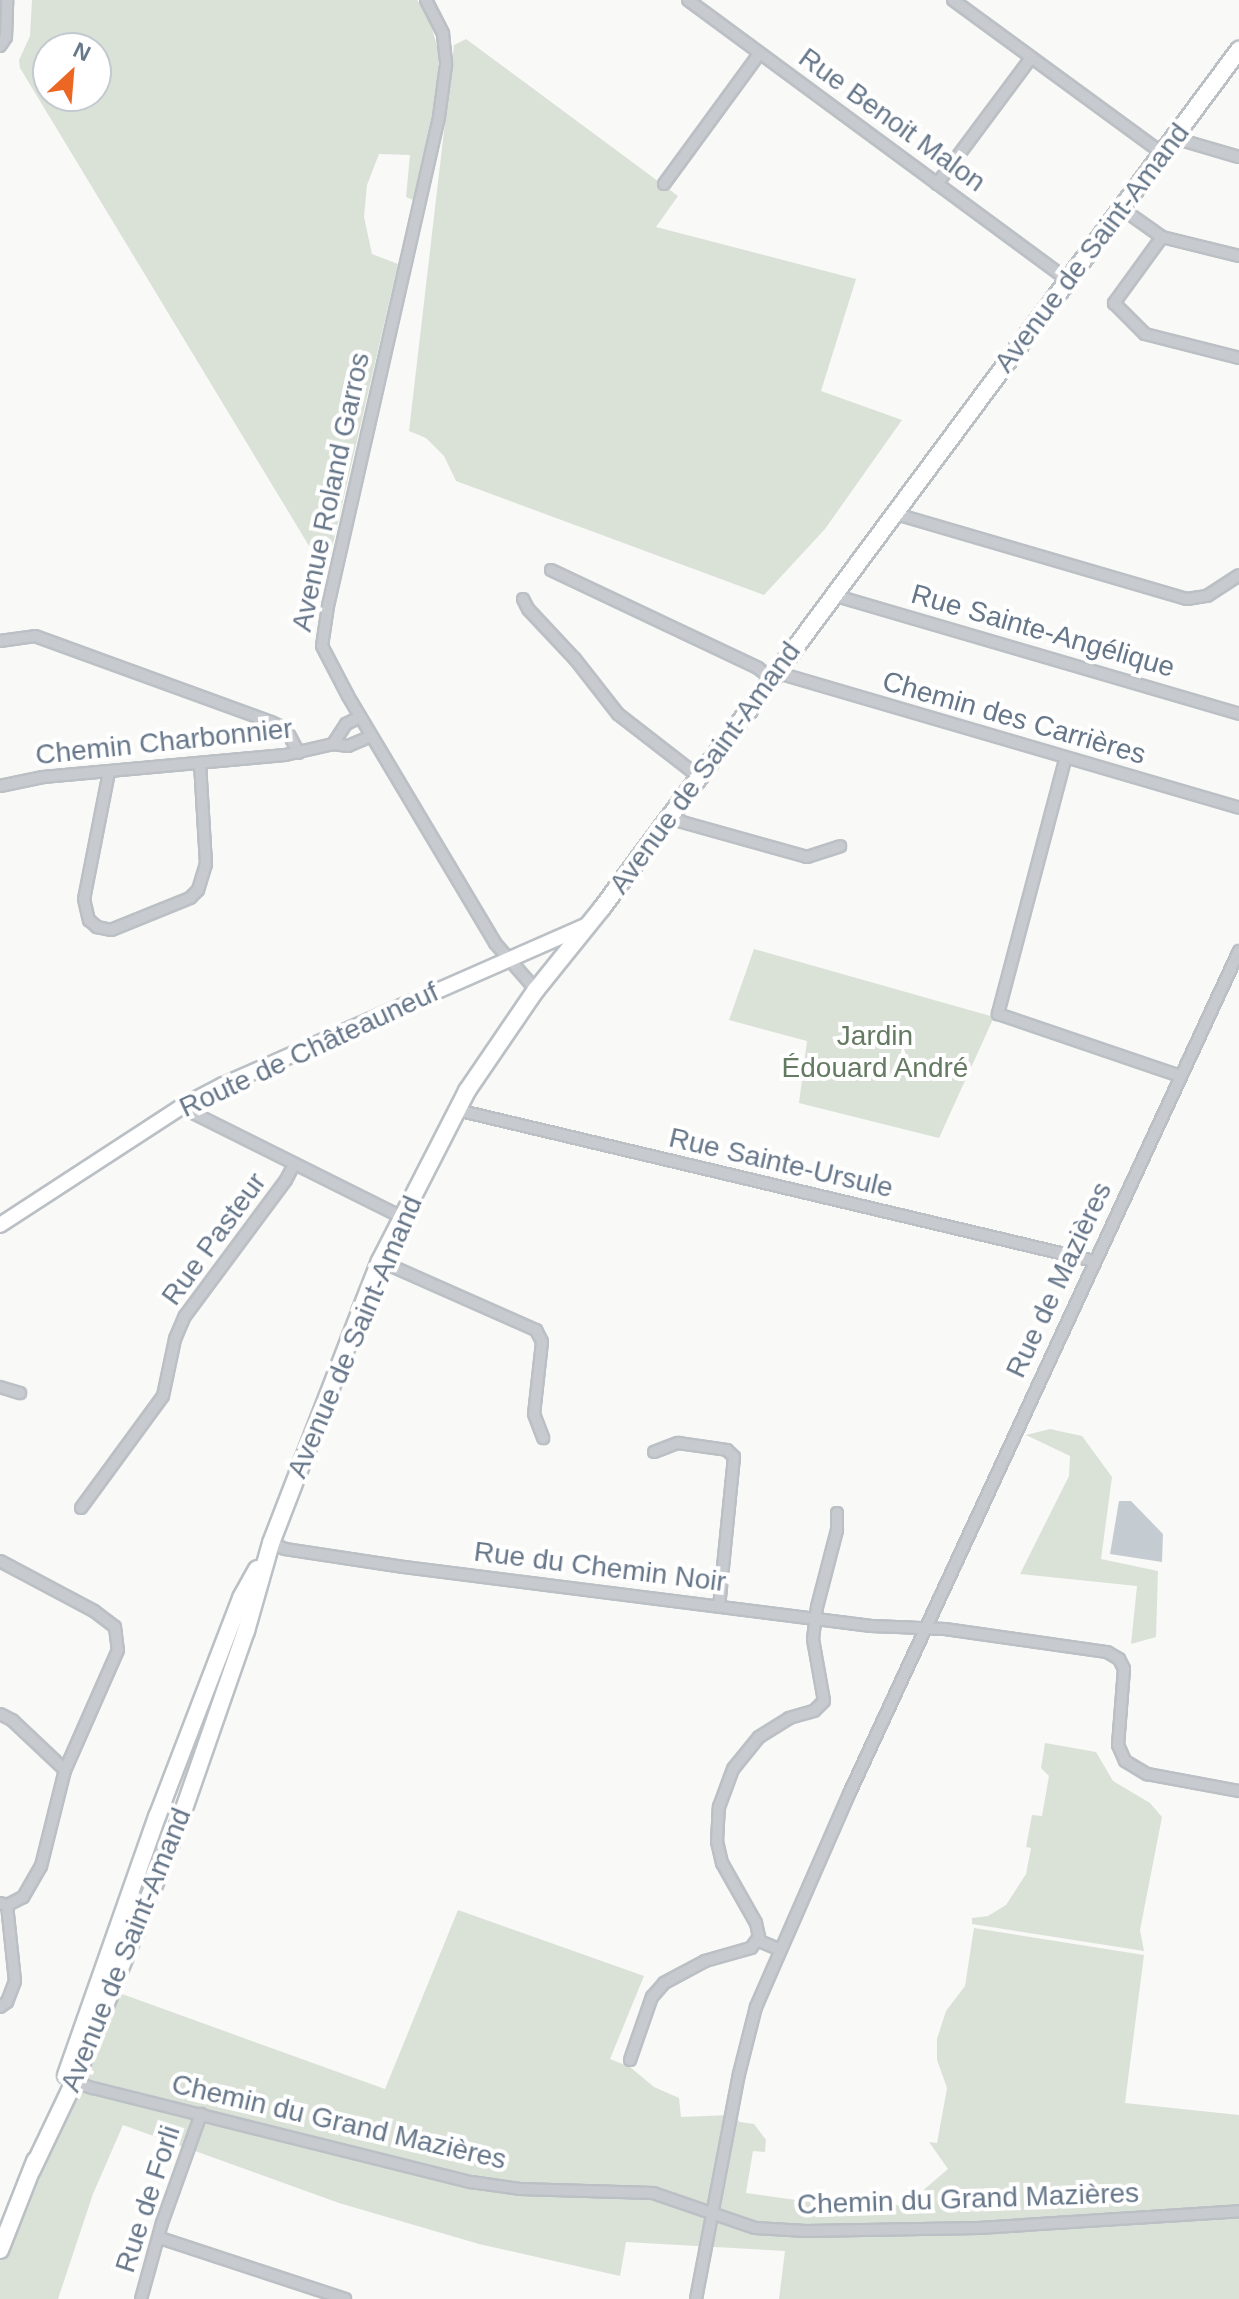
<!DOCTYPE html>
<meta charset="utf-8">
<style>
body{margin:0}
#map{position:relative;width:1239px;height:2299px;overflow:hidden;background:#f9f9f7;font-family:Arial,sans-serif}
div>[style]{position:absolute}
.green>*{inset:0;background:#dae2d8}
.water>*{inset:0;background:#c4ccd2}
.roads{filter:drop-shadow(2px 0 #bbc0c5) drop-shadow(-2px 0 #bbc0c5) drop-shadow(0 2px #bbc0c5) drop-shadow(0 -2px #bbc0c5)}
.minor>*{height:10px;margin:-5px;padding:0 5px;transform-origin:5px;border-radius:5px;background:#c7cacf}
.secondary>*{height:14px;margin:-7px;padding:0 7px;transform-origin:7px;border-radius:7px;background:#fff}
.primary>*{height:16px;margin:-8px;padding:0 8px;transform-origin:8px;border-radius:8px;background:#fff}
span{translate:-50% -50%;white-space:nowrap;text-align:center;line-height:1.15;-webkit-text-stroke:8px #fff;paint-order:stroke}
.street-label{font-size:28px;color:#67778a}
.park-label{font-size:28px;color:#657a62}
.north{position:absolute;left:32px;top:32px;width:80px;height:80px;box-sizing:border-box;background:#fff;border:2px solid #c2c9d0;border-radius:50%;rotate:26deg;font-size:22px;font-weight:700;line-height:32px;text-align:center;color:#67778a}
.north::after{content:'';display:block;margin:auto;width:28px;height:36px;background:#ec6624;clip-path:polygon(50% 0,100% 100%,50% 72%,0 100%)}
</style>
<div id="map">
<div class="green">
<i style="clip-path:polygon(evenodd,32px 0,417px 0,428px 15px,438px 49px,439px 83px,413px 200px,406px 197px,410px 155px,379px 154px,367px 185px,364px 217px,372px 254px,398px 264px,326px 574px,20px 68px,19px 60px,30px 36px,32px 0,48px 48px,96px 48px,96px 96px,48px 96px,48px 48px)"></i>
<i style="clip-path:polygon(466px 39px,678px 196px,656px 227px,856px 279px,821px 391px,902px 420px,825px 529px,764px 595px,456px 481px,444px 456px,426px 438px,409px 431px,454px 45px)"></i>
<i style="clip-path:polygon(754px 949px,994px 1017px,939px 1138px,799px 1103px,807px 1041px,729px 1020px)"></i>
<i style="clip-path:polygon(1050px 1429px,1082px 1436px,1112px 1477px,1101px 1559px,1158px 1571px,1156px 1637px,1131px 1644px,1137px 1586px,1020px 1574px,1069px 1476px,1070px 1456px,1026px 1435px)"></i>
<i style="clip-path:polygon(1045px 1743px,1096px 1752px,1113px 1781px,1150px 1803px,1162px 1817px,1140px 1930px,1144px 1951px,972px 1924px,972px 1918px,988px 1916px,1006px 1905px,1026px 1874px,1031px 1848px,1026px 1847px,1032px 1815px,1042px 1816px,1049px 1776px,1041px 1768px)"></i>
<i style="clip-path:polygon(458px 1910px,644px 1976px,610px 2059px,630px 2067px,654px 2087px,679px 2098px,681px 2117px,731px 2115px,740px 2122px,754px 2124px,766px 2140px,765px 2152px,753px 2151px,746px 2193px,839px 2206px,906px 2205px,948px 2169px,929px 2142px,937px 2143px,947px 2088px,937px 2060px,937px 2039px,946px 2011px,965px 1986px,974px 1928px,1144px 1955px,1125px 2103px,1239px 2115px,1239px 2299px,779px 2299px,785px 2251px,626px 2242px,620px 2276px,479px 2244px,339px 2203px,123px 2125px,93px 2194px,58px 2299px,0 2299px,0 2250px,111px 1990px,385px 2089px)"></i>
</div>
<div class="water">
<i style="clip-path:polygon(1119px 1501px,1131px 1501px,1163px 1534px,1162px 1562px,1110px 1554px)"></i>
</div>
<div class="roads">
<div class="minor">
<i style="left:426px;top:0;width:38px;rotate:63deg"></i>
<i style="left:443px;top:34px;width:31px;rotate:84deg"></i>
<i style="left:446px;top:65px;width:52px;rotate:97.7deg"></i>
<i style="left:439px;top:117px;width:501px;rotate:102.79deg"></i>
<i style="left:328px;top:606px;width:40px;rotate:98.5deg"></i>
<i style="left:322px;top:646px;width:56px;rotate:62.5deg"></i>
<i style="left:348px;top:696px;width:287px;rotate:59.2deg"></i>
<i style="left:495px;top:943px;width:62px;rotate:48.9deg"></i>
<i style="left:688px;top:0;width:471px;rotate:36.4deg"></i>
<i style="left:953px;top:0;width:259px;rotate:36.2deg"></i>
<i style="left:0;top:46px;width:11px;rotate:-56deg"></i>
<i style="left:6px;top:37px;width:37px;rotate:-88deg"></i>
<i style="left:1174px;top:138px;width:68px;rotate:16.3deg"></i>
<i style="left:664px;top:184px;width:162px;rotate:-53.8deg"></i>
<i style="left:937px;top:184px;width:157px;rotate:-53.3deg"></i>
<i style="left:1121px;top:208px;width:50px;rotate:35.3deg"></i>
<i style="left:1162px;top:237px;width:79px;rotate:13.9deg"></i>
<i style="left:1162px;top:237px;width:82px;rotate:126deg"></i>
<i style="left:1114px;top:303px;width:44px;rotate:45deg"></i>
<i style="left:1145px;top:334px;width:97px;rotate:14.3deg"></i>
<i style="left:896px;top:514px;width:303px;rotate:16.3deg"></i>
<i style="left:1187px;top:599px;width:20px;rotate:-9deg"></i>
<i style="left:1207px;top:596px;width:38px;rotate:-33deg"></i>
<i style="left:551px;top:570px;width:229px;rotate:25.3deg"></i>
<i style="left:758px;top:668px;width:16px;rotate:38deg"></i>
<i style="left:833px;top:595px;width:423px;rotate:16.3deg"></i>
<i style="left:523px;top:599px;width:11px;rotate:63deg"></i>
<i style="left:528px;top:609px;width:69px;rotate:46.8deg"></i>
<i style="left:575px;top:659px;width:70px;rotate:52deg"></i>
<i style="left:618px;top:714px;width:101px;rotate:37.8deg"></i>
<i style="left:0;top:641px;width:35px;rotate:-8deg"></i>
<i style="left:35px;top:636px;width:251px;rotate:20deg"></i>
<i style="left:271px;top:722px;width:17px;rotate:25deg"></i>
<i style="left:286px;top:729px;width:27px;rotate:62deg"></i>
<i style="left:775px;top:672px;width:484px;rotate:16.3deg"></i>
<i style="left:333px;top:744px;width:24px;rotate:-57deg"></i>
<i style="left:346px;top:724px;width:16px;rotate:-27deg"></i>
<i style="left:1065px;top:760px;width:263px;rotate:104.8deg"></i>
<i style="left:998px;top:1014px;width:192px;rotate:18.8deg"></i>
<i style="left:109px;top:772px;width:129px;rotate:101.1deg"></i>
<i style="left:84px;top:899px;width:22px;rotate:77deg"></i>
<i style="left:89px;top:920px;width:11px;rotate:41deg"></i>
<i style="left:97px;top:927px;width:14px;rotate:12deg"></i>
<i style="left:111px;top:930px;width:85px;rotate:-22.1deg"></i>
<i style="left:190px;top:898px;width:11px;rotate:-45deg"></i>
<i style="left:198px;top:890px;width:27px;rotate:-73deg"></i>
<i style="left:206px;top:864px;width:100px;rotate:-93.4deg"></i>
<i style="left:0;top:786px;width:44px;rotate:-11.8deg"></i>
<i style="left:43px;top:777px;width:243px;rotate:-5.2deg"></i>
<i style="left:285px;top:755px;width:49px;rotate:-12.9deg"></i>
<i style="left:333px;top:744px;width:15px;rotate:8deg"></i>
<i style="left:348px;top:746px;width:25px;rotate:-23deg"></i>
<i style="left:671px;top:815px;width:13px;rotate:32deg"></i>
<i style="left:682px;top:822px;width:130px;rotate:15.6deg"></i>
<i style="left:807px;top:857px;width:35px;rotate:-18deg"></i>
<i style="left:181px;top:1107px;width:247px;rotate:26.5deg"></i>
<i style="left:457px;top:1110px;width:655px;rotate:13.34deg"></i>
<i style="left:380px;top:1261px;width:171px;rotate:23.9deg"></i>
<i style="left:536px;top:1330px;width:13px;rotate:63deg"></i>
<i style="left:542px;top:1342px;width:72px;rotate:96.3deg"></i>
<i style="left:534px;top:1414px;width:26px;rotate:69deg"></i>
<i style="left:0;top:1387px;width:21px;rotate:17deg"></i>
<i style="left:654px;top:1452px;width:26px;rotate:-21deg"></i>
<i style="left:678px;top:1443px;width:49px;rotate:8.1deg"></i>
<i style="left:727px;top:1450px;width:10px;rotate:45deg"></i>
<i style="left:734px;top:1457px;width:150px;rotate:95.7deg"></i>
<i style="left:81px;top:1508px;width:139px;rotate:-53.8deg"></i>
<i style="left:163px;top:1396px;width:58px;rotate:-78.1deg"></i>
<i style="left:175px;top:1339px;width:25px;rotate:-67deg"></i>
<i style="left:185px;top:1316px;width:169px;rotate:-53.4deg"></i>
<i style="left:286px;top:1180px;width:18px;rotate:-63deg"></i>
<i style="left:271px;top:1543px;width:15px;rotate:23deg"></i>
<i style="left:285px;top:1549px;width:120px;rotate:8.6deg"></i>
<i style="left:404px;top:1567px;width:471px;rotate:7.2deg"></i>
<i style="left:871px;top:1626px;width:74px;rotate:2.3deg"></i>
<i style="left:945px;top:1629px;width:164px;rotate:8.1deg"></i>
<i style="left:1107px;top:1652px;width:14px;rotate:30deg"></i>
<i style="left:1119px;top:1659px;width:11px;rotate:63deg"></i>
<i style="left:1124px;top:1669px;width:76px;rotate:94.5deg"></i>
<i style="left:1118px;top:1745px;width:17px;rotate:66deg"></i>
<i style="left:1125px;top:1761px;width:26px;rotate:31deg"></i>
<i style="left:1147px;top:1774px;width:94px;rotate:10.5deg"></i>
<i style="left:0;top:1561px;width:106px;rotate:28deg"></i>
<i style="left:94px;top:1611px;width:26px;rotate:37deg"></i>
<i style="left:115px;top:1627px;width:23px;rotate:83deg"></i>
<i style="left:118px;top:1650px;width:131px;rotate:113.8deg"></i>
<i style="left:65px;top:1770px;width:99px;rotate:104deg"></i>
<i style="left:41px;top:1866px;width:36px;rotate:120deg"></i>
<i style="left:23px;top:1897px;width:18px;rotate:153deg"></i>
<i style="left:7px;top:1905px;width:7px;rotate:-164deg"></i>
<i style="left:0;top:1714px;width:13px;rotate:27deg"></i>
<i style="left:12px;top:1720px;width:73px;rotate:43.3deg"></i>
<i style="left:757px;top:1940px;width:25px;rotate:23deg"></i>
<i style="left:0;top:2007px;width:9px;rotate:-36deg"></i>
<i style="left:7px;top:2002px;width:22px;rotate:-69deg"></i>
<i style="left:15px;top:1981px;width:76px;rotate:-96deg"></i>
<i style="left:630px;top:2060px;width:67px;rotate:-70.8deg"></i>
<i style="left:652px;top:1997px;width:18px;rotate:-49deg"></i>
<i style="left:664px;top:1983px;width:47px;rotate:-28.2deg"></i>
<i style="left:705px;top:1961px;width:48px;rotate:-15.8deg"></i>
<i style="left:751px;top:1948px;width:14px;rotate:-54deg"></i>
<i style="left:759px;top:1937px;width:14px;rotate:-102deg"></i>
<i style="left:756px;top:1923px;width:69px;rotate:-119.5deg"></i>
<i style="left:722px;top:1863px;width:22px;rotate:-103deg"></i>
<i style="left:717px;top:1842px;width:35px;rotate:-87deg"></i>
<i style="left:719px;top:1807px;width:40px;rotate:-69.8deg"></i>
<i style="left:733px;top:1769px;width:41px;rotate:-50.9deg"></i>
<i style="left:759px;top:1737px;width:36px;rotate:-32deg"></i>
<i style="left:789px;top:1718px;width:26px;rotate:-16deg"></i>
<i style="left:814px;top:1711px;width:14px;rotate:-45deg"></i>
<i style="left:824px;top:1701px;width:63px;rotate:-100.1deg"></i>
<i style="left:813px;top:1639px;width:32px;rotate:-83deg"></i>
<i style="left:817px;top:1607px;width:80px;rotate:-75.4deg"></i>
<i style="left:837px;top:1530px;width:17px;rotate:-90deg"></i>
<i style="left:74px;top:2077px;width:5px;rotate:90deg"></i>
<i style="left:74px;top:2082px;width:20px;rotate:18deg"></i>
<i style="left:93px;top:2088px;width:390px;rotate:14deg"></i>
<i style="left:471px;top:2182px;width:49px;rotate:8.1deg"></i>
<i style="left:520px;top:2189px;width:133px;rotate:1.7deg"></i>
<i style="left:653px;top:2193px;width:108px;rotate:18.9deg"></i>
<i style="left:755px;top:2228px;width:51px;rotate:3.4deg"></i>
<i style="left:806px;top:2231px;width:173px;rotate:-1deg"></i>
<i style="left:979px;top:2228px;width:261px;rotate:-3.7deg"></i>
<i style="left:160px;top:2238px;width:195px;rotate:18.2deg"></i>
<i style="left:141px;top:2299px;width:79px;rotate:-74.6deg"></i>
<i style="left:162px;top:2223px;width:116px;rotate:-70.3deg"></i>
<i style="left:696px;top:2299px;width:229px;rotate:-79.2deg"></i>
<i style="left:739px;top:2074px;width:69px;rotate:-75.8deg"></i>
<i style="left:756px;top:2007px;width:232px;rotate:-66.4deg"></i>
<i style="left:849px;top:1794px;width:929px;rotate:-65.17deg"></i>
</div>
<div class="secondary">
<i style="left:0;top:1225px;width:216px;rotate:-33.1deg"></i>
<i style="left:181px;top:1107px;width:47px;rotate:-27.6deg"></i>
<i style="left:223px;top:1085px;width:400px;rotate:-23.7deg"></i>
</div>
<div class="primary">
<i style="left:66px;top:2075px;width:274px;rotate:-70.6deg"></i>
<i style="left:157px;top:1817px;width:235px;rotate:-69deg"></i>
<i style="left:241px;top:1598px;width:33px;rotate:-61deg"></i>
<i style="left:32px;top:2170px;width:98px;rotate:-64.5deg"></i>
<i style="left:74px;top:2082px;width:276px;rotate:-67.9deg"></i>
<i style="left:178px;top:1826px;width:207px;rotate:-70.8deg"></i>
<i style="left:246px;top:1631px;width:91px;rotate:-74.1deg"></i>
<i style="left:271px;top:1543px;width:248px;rotate:-68.9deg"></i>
<i style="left:360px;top:1312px;width:55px;rotate:-68.6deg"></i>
<i style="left:380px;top:1261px;width:191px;rotate:-62.9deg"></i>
<i style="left:467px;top:1091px;width:122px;rotate:-55.7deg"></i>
<i style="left:536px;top:990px;width:105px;rotate:-51.2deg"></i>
<i style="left:602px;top:908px;width:1069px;rotate:-53.41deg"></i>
<i style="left:0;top:2250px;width:96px;rotate:-68.5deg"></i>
</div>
</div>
<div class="street-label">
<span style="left:892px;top:120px;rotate:36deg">Rue Benoit Malon</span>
<span style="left:1092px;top:248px;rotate:-53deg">Avenue de Saint-Amand</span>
<span style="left:331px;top:492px;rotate:-78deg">Avenue Roland Garros</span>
<span style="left:1043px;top:631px;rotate:16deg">Rue Sainte-Angélique</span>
<span style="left:1014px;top:718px;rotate:16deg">Chemin des Carrières</span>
<span style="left:164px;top:742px;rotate:-6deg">Chemin Charbonnier</span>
<span style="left:705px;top:768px;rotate:-54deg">Avenue de Saint-Amand</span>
<span style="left:309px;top:1050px;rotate:-25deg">Route de Châteauneuf</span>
<span style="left:781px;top:1163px;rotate:13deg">Rue Sainte-Ursule</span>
<span style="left:214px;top:1239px;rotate:-54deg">Rue Pasteur</span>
<span style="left:1059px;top:1280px;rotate:-65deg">Rue de Mazières</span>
<span style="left:355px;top:1337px;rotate:-67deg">Avenue de Saint-Amand</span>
<span style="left:600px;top:1567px;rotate:7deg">Rue du Chemin Noir</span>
<span style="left:126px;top:1950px;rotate:-68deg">Avenue de Saint-Amand</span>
<span style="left:339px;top:2122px;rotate:13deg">Chemin du Grand Mazières</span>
<span style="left:148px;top:2199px;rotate:-72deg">Rue de Forli</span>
<span style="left:968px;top:2199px;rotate:-2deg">Chemin du Grand Mazières</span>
</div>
<div class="park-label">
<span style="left:875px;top:1052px">Jardin<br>Édouard André</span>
</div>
<div class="north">N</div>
</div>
